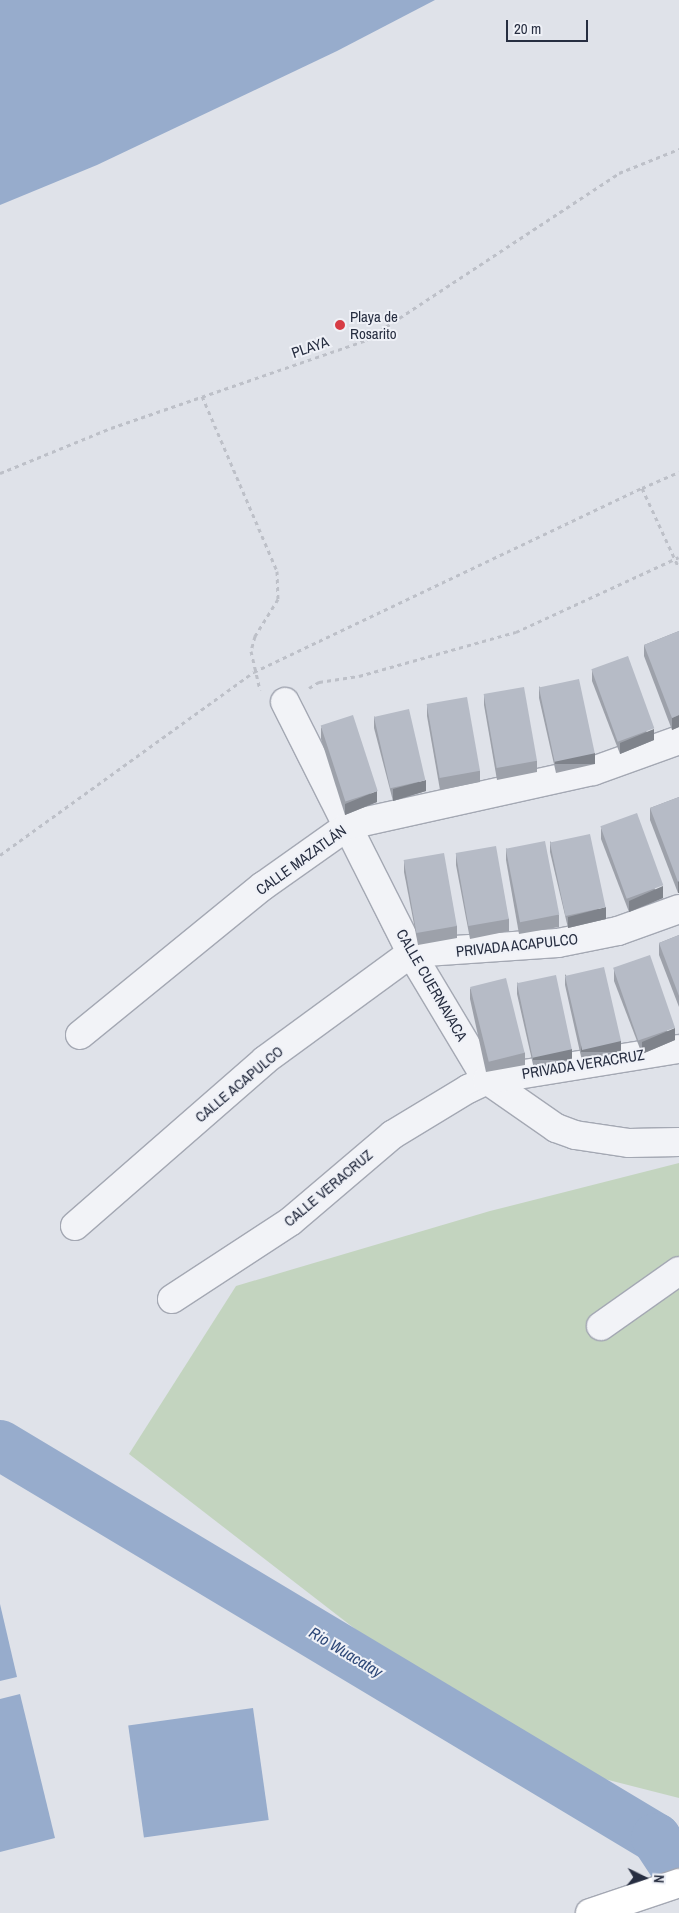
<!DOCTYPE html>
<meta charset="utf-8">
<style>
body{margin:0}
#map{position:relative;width:679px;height:1913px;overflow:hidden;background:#dfe2e9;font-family:"Archivo Narrow",sans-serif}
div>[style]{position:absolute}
.green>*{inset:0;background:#c3d4bf}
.water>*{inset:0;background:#97accc;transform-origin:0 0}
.river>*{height:50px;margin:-25px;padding:0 25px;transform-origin:25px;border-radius:25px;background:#97accc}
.path>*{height:3px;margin-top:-1.5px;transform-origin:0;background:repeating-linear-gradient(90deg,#bdc0c8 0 4px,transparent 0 8px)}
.roads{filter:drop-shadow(1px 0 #a4a8b3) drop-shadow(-1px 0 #a4a8b3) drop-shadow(0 1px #a4a8b3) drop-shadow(0 -1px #a4a8b3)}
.minor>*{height:28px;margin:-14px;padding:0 14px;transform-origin:14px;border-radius:14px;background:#f2f3f7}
.major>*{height:28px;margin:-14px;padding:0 14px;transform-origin:14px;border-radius:14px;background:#fff}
.wall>*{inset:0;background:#9da1aa}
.shaded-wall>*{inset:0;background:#7f838b;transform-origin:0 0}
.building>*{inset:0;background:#b6bbc6;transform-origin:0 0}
.dots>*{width:14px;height:14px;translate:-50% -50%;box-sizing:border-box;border:2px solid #eff1f7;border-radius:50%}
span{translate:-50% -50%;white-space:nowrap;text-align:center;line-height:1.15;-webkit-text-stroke:4px #eff1f7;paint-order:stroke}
.poi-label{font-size:15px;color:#272e41}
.left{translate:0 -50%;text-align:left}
.street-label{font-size:15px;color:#272e41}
.water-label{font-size:16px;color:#2e4878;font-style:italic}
.north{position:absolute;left:619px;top:1853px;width:50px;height:50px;-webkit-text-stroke:4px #eff1f7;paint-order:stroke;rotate:94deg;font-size:14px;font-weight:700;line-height:20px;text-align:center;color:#272e41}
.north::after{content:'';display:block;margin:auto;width:18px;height:22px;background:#272e41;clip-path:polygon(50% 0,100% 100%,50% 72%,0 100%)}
.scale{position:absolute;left:506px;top:20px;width:82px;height:22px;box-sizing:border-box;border:2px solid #272e41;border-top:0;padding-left:6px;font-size:15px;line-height:18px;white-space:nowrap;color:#272e41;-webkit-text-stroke:4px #eff1f7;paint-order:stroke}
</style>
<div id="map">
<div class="green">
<i style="clip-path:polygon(679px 1163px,679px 1798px,522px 1758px,129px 1454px,236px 1286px,490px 1211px)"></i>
</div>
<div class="water">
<i style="clip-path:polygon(0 0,435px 0,337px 51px,97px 165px,0 205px)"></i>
<i style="clip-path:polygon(0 1433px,37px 1461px,69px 1476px,171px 1549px,160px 1548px,69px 1503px,0 1459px)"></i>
<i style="clip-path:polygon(0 1604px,17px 1677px,0 1681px)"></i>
<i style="clip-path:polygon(20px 1694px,55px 1838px,0 1852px,0 1699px)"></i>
<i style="left:253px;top:1708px;width:113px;height:126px;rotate:82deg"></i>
</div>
<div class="river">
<i style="left:0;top:1445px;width:765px;rotate:30.93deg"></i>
<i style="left:656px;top:1838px;width:42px;rotate:56.7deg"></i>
</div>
<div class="path">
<i style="left:202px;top:396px;width:190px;rotate:66.8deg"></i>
<i style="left:277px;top:571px;width:28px;rotate:88deg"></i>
<i style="left:278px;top:599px;width:44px;rotate:121.9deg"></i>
<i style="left:255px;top:636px;width:16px;rotate:105deg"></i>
<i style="left:251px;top:651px;width:40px;rotate:77deg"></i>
<i style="left:0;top:473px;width:120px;rotate:-22.1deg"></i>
<i style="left:111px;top:428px;width:270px;rotate:-19deg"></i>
<i style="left:366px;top:340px;width:303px;rotate:-33.4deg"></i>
<i style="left:619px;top:173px;width:65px;rotate:-21.8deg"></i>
<i style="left:642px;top:488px;width:40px;rotate:-23.4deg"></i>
<i style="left:309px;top:688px;width:12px;rotate:-31deg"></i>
<i style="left:319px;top:682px;width:40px;rotate:-8.5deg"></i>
<i style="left:359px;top:676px;width:163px;rotate:-15.7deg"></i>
<i style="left:516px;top:632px;width:179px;rotate:-24.7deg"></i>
<i style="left:0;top:855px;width:313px;rotate:-35.8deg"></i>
<i style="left:254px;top:672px;width:429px;rotate:-25.4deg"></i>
<i style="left:642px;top:488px;width:88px;rotate:65.2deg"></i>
</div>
<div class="roads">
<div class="minor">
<i style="left:285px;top:702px;width:281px;rotate:63.3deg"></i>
<i style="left:411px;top:953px;width:148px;rotate:59.1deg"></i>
<i style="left:487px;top:1080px;width:84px;rotate:34.8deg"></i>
<i style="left:556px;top:1128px;width:20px;rotate:20deg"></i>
<i style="left:575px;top:1135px;width:55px;rotate:8.4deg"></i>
<i style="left:629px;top:1143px;width:50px;rotate:-1.1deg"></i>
<i style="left:80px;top:1035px;width:236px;rotate:-39.2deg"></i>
<i style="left:263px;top:886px;width:105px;rotate:-35.3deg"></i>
<i style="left:349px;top:825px;width:250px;rotate:-12.5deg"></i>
<i style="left:593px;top:771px;width:91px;rotate:-19.8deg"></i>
<i style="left:75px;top:1226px;width:252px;rotate:-41.1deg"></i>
<i style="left:265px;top:1060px;width:181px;rotate:-36.2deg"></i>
<i style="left:411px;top:953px;width:147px;rotate:-3.9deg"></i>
<i style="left:558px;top:943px;width:61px;rotate:-11.3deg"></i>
<i style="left:618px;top:931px;width:65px;rotate:-19.8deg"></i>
<i style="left:172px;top:1299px;width:142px;rotate:-33.2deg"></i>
<i style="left:291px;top:1221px;width:133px;rotate:-40.4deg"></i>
<i style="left:392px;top:1135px;width:89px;rotate:-31.2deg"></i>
<i style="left:468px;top:1089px;width:21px;rotate:-25deg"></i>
<i style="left:487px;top:1080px;width:194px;rotate:-9.2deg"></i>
<i style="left:601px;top:1326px;width:95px;rotate:-35.2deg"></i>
</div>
<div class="major">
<i style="left:590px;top:1913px;width:94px;rotate:-18.6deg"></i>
</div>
</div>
<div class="wall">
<i style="clip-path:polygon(679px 631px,679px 727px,672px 730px,644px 656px,644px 645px)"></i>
<i style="clip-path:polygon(592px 670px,654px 740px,620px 754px,592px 681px)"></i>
<i style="clip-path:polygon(539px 686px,595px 764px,556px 773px,539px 698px)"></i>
<i style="clip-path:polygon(484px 694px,537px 761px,537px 772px,497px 780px,484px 705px)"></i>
<i style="clip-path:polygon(427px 705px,480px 771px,480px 782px,440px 790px,427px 716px)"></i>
<i style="clip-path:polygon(374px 716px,426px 791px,393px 801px,374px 728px)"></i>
<i style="clip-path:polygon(321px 727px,377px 802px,345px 815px,321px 739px)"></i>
<i style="clip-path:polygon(679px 797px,678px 893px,650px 820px,650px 808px)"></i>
<i style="clip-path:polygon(601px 828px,663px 898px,629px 912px,601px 839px)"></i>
<i style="clip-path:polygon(550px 841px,606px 919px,568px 928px,550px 852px)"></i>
<i style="clip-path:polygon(506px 848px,559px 915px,559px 927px,519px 934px,506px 860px)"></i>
<i style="clip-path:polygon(456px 853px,509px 919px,509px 931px,470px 939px,456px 865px)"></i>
<i style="clip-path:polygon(404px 860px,457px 926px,457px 938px,418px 945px,404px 872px)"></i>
<i style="clip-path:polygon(679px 935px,679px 1007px,659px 955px,659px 943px)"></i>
<i style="clip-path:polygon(614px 969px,675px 1040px,642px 1054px,614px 981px)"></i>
<i style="clip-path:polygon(565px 974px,621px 1052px,582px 1061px,565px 985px)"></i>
<i style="clip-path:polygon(517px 982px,572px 1060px,534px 1069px,517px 994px)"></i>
<i style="clip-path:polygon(470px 988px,525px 1053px,525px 1065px,486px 1072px,470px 999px)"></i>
</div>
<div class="shaded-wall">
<i style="clip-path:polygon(679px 715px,679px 727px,672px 730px,672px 718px)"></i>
<i style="clip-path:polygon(654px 729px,654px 740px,620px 754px,620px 743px)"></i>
<i style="left:595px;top:753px;width:11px;height:40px;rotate:90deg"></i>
<i style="clip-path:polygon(426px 780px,426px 791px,393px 801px,393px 789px)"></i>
<i style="clip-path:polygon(377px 791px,377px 802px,345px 815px,345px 804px)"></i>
<i style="left:679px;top:881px;width:12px;height:1px;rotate:90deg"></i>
<i style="clip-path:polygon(663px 886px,663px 898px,629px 912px,629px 901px)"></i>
<i style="clip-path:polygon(606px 907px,606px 919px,568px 928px,568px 917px)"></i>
<i style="clip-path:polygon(675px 1028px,675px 1040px,642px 1054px,642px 1042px)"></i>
<i style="left:621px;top:1041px;width:11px;height:40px;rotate:90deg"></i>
<i style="left:572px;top:1049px;width:11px;height:39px;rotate:90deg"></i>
</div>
<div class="building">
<i style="clip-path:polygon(679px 631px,679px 715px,672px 718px,644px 645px)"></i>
<i style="left:628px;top:656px;width:77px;height:39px;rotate:70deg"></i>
<i style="left:579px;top:679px;width:76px;height:41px;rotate:78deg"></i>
<i style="left:524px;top:687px;width:75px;height:41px;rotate:80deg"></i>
<i style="left:467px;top:697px;width:75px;height:41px;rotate:80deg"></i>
<i style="left:409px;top:709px;width:73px;height:36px;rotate:77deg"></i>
<i style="left:353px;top:715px;width:80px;height:34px;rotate:72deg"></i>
<i style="clip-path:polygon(679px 797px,679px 881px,678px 882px,650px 808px)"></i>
<i style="left:637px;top:813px;width:77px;height:39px;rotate:70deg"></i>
<i style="left:590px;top:834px;width:75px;height:41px;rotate:78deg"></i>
<i style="left:545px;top:841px;width:75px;height:40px;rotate:79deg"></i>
<i style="left:496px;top:846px;width:74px;height:41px;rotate:80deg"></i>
<i style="left:444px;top:853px;width:74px;height:41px;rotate:80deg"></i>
<i style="clip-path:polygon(679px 935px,679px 996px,659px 943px)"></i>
<i style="left:650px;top:955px;width:77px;height:39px;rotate:71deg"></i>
<i style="left:604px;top:967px;width:76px;height:40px;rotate:77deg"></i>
<i style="left:556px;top:975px;width:76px;height:40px;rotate:78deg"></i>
<i style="left:506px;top:978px;width:77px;height:37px;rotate:76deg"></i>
</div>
<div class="dots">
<i style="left:340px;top:325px;background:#d73c45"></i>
</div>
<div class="poi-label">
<span class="left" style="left:350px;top:325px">Playa de<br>Rosarito</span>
</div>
<div class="street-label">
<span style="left:310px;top:347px;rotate:-19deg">PLAYA</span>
<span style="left:301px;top:860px;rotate:-36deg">CALLE MAZATLÁN</span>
<span style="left:517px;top:945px;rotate:-6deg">PRIVADA ACAPULCO</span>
<span style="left:432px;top:985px;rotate:60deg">CALLE CUERNAVACA</span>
<span style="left:583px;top:1064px;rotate:-9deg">PRIVADA VERACRUZ</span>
<span style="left:239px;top:1084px;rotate:-40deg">CALLE ACAPULCO</span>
<span style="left:328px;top:1188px;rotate:-40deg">CALLE VERACRUZ</span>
</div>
<div class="water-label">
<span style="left:346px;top:1652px;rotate:31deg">Rio Wuacatay</span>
</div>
<div class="north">N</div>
<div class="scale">20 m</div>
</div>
